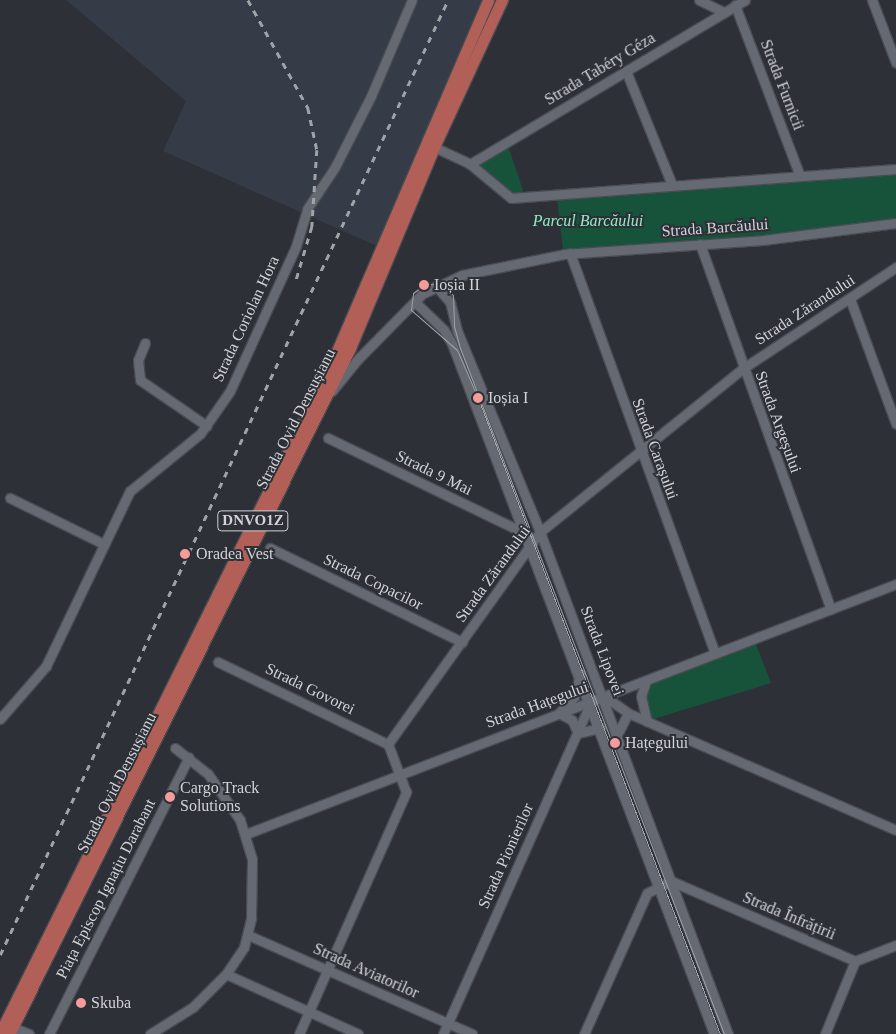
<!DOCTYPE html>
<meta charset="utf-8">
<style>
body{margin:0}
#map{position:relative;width:896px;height:1034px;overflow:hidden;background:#2d3037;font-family:"Times New Roman",serif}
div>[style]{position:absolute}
.built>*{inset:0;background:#353b47}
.green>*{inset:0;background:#17523b}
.roads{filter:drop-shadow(1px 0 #4a4c52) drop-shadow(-1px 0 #4a4c52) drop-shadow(0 1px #4a4c52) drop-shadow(0 -1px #4a4c52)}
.minor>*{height:9px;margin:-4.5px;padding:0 4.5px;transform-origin:4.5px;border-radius:4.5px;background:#656971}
.major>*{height:11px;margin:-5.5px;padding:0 5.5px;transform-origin:5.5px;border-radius:5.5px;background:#b25f57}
.tram>*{height:1px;margin:-0.5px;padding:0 0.5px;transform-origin:0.5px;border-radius:0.5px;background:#a0a3a8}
.rail>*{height:2.5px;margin-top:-1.25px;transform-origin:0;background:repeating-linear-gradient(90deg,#a0a3a8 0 6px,transparent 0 12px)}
.dots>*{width:14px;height:14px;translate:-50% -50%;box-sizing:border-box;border:2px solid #2d3037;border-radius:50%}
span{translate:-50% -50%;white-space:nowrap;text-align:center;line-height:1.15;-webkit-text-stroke:4px #2d3037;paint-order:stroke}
.shield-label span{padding:1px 4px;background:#2d3037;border:1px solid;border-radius:4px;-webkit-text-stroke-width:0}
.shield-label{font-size:15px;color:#d1d3d7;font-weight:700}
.street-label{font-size:16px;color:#d1d3d7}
.park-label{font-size:16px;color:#8befc1;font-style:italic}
.poi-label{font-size:16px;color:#d1d3d7}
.left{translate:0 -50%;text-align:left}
</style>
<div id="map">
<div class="built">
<i style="clip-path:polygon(66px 0,505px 0,388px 251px,163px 151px,186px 101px)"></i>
</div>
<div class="green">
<i style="clip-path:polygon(507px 143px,518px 175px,525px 197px,511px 198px,470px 164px)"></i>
<i style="clip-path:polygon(896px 172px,896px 218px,786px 233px,563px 250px,557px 197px)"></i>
<i style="clip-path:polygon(754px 639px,771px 683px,647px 721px,641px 706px,646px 681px)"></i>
</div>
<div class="roads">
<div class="minor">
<i style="left:699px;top:0;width:28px;rotate:26deg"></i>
<i style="left:872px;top:0;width:67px;rotate:69.1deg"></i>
<i style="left:735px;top:5px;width:183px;rotate:69.2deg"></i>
<i style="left:626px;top:71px;width:123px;rotate:68deg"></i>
<i style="left:434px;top:147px;width:40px;rotate:25deg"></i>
<i style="left:470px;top:164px;width:53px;rotate:39.7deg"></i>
<i style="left:511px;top:198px;width:386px;rotate:-4.3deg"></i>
<i style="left:470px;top:164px;width:320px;rotate:-30.8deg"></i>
<i style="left:700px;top:244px;width:388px;rotate:70.3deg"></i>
<i style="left:570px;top:253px;width:426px;rotate:70.1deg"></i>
<i style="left:436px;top:286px;width:21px;rotate:49deg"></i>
<i style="left:450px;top:302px;width:32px;rotate:76deg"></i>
<i style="left:458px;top:333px;width:215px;rotate:67.6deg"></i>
<i style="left:540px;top:532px;width:536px;rotate:69.47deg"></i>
<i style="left:850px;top:299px;width:133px;rotate:69.8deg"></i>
<i style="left:415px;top:302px;width:40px;rotate:44deg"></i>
<i style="left:444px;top:330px;width:16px;rotate:60deg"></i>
<i style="left:452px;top:344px;width:738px;rotate:69.21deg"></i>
<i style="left:145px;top:343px;width:18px;rotate:112deg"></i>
<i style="left:138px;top:360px;width:20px;rotate:84deg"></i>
<i style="left:140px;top:380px;width:81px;rotate:34.5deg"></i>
<i style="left:332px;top:391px;width:38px;rotate:-51deg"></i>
<i style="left:356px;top:361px;width:94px;rotate:-45.4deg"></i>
<i style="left:422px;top:294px;width:44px;rotate:-25.4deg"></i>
<i style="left:462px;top:275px;width:104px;rotate:-11.6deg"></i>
<i style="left:564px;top:254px;width:199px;rotate:-4deg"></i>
<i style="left:763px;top:240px;width:134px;rotate:-7.3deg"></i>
<i style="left:328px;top:438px;width:221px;rotate:25.8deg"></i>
<i style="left:10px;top:498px;width:105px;rotate:26.1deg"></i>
<i style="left:270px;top:548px;width:214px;rotate:26.1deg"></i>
<i style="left:218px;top:662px;width:189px;rotate:25.8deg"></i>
<i style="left:646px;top:681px;width:16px;rotate:108deg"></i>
<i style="left:641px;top:696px;width:26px;rotate:77deg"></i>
<i style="left:604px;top:696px;width:29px;rotate:35deg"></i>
<i style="left:628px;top:713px;width:292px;rotate:23.6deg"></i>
<i style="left:0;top:719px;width:70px;rotate:-49deg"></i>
<i style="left:46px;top:666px;width:194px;rotate:-64.4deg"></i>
<i style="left:130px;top:491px;width:90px;rotate:-39.2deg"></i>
<i style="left:200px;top:434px;width:52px;rotate:-55.1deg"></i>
<i style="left:230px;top:391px;width:159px;rotate:-65.5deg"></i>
<i style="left:296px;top:246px;width:39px;rotate:-73deg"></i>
<i style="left:307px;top:209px;width:50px;rotate:-56.3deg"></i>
<i style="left:335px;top:167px;width:80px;rotate:-63.1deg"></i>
<i style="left:371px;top:96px;width:104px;rotate:-66.9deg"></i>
<i style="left:578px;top:733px;width:14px;rotate:-115deg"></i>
<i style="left:572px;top:720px;width:15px;rotate:-152deg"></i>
<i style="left:559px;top:713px;width:22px;rotate:-47deg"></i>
<i style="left:574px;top:697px;width:24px;rotate:-75deg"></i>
<i style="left:578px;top:733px;width:23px;rotate:-13deg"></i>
<i style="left:618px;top:733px;width:22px;rotate:-63deg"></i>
<i style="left:246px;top:834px;width:696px;rotate:-21.04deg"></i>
<i style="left:248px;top:935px;width:245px;rotate:23.8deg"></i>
<i style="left:226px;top:974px;width:145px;rotate:24.4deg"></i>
<i style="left:12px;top:1027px;width:18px;rotate:22deg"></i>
<i style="left:49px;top:1034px;width:310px;rotate:-63.2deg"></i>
<i style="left:150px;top:1034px;width:51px;rotate:-32.1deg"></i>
<i style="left:193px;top:1007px;width:47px;rotate:-45deg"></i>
<i style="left:226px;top:974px;width:32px;rotate:-56deg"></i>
<i style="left:244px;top:947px;width:30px;rotate:-76deg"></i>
<i style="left:251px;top:918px;width:59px;rotate:-89deg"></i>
<i style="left:252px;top:859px;width:41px;rotate:-107.1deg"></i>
<i style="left:240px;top:820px;width:56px;rotate:-124.8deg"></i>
<i style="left:208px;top:774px;width:42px;rotate:-141.8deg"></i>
<i style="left:299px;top:1034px;width:265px;rotate:-66.1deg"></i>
<i style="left:406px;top:792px;width:51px;rotate:-110.6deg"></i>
<i style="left:388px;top:744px;width:261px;rotate:-54.4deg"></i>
<i style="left:540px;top:532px;width:260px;rotate:-38.9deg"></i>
<i style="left:742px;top:369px;width:185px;rotate:-33.5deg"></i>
<i style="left:443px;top:1034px;width:364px;rotate:-66deg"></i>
<i style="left:584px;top:1034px;width:154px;rotate:-65.9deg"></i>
<i style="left:647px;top:893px;width:27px;rotate:-27deg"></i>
<i style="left:671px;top:881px;width:201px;rotate:23.5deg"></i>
<i style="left:855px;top:961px;width:44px;rotate:-21.3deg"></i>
<i style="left:825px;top:1034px;width:79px;rotate:-67.7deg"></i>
</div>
<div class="major">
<i style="left:0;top:1033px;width:746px;rotate:-63.64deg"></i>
<i style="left:331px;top:365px;width:397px;rotate:-66.7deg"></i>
<i style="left:9px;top:1034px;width:766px;rotate:-63.57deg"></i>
<i style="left:350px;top:348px;width:218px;rotate:-67.3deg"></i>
<i style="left:434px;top:147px;width:162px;rotate:-65.2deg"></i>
</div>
</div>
<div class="tram">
<i style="left:720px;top:1034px;width:680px;rotate:-110.83deg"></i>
<i style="left:478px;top:398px;width:52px;rotate:-113.6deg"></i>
<i style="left:457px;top:350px;width:61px;rotate:-139deg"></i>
<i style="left:411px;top:310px;width:17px;rotate:-83deg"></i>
<i style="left:413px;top:293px;width:14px;rotate:-36deg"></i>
<i style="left:424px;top:285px;width:14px;rotate:-8deg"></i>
<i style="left:438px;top:283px;width:19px;rotate:39deg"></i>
<i style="left:453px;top:295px;width:31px;rotate:88deg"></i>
<i style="left:454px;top:326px;width:23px;rotate:75deg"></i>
<i style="left:460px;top:348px;width:735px;rotate:68.95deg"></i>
</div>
<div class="rail">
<i style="left:248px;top:0;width:124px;rotate:60.9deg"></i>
<i style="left:308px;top:108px;width:43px;rotate:77.9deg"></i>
<i style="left:317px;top:150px;width:77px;rotate:93.7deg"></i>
<i style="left:312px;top:227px;width:56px;rotate:106.5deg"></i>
<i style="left:0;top:955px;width:1055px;rotate:-64.87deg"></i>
</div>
<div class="dots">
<i style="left:424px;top:285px;background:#f59b9a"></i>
<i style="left:478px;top:398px;background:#f59b9a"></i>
<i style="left:185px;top:554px;background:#f59b9a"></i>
<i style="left:615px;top:743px;background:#f59b9a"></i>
<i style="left:170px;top:797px;background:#f59b9a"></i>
<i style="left:81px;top:1003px;background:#f59b9a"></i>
</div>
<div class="shield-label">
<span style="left:253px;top:521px">DNVO1Z</span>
</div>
<div class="street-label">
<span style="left:600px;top:69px;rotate:-31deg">Strada Tabéry Géza</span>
<span style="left:782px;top:85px;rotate:69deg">Strada Furnicii</span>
<span style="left:715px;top:228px;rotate:-4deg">Strada Barcăului</span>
<span style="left:805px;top:310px;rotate:-33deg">Strada Zărandului</span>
<span style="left:246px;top:319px;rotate:-65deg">Strada Coriolan Hora</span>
<span style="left:296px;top:419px;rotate:-63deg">Strada Ovid Densușianu</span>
<span style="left:778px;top:422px;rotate:70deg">Strada Argeșului</span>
<span style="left:655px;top:449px;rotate:70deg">Strada Carașului</span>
<span style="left:434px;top:473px;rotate:26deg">Strada 9 Mai</span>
<span style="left:493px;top:574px;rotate:-54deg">Strada Zărandului</span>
<span style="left:373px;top:582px;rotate:26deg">Strada Copacilor</span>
<span style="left:602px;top:651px;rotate:69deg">Strada Lipovei</span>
<span style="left:310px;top:689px;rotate:26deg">Strada Govorei</span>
<span style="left:537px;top:705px;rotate:-20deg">Strada Hațegului</span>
<span style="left:117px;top:783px;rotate:-63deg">Strada Ovid Densușianu</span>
<span style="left:506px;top:856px;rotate:-66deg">Strada Pionierilor</span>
<span style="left:106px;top:889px;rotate:-63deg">Piața Episcop Ignațiu Darabant</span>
<span style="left:789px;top:916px;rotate:23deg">Strada Înfrățirii</span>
<span style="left:366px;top:971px;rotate:24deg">Strada Aviatorilor</span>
</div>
<div class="park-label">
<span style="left:588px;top:221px">Parcul Barcăului</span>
</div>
<div class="poi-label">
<span class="left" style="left:434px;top:285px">Ioșia II</span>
<span class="left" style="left:488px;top:398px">Ioșia I</span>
<span class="left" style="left:196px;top:554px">Oradea Vest</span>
<span class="left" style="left:625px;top:743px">Hațegului</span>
<span class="left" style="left:180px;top:797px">Cargo Track<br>Solutions</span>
<span class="left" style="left:91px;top:1003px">Skuba</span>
</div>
</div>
